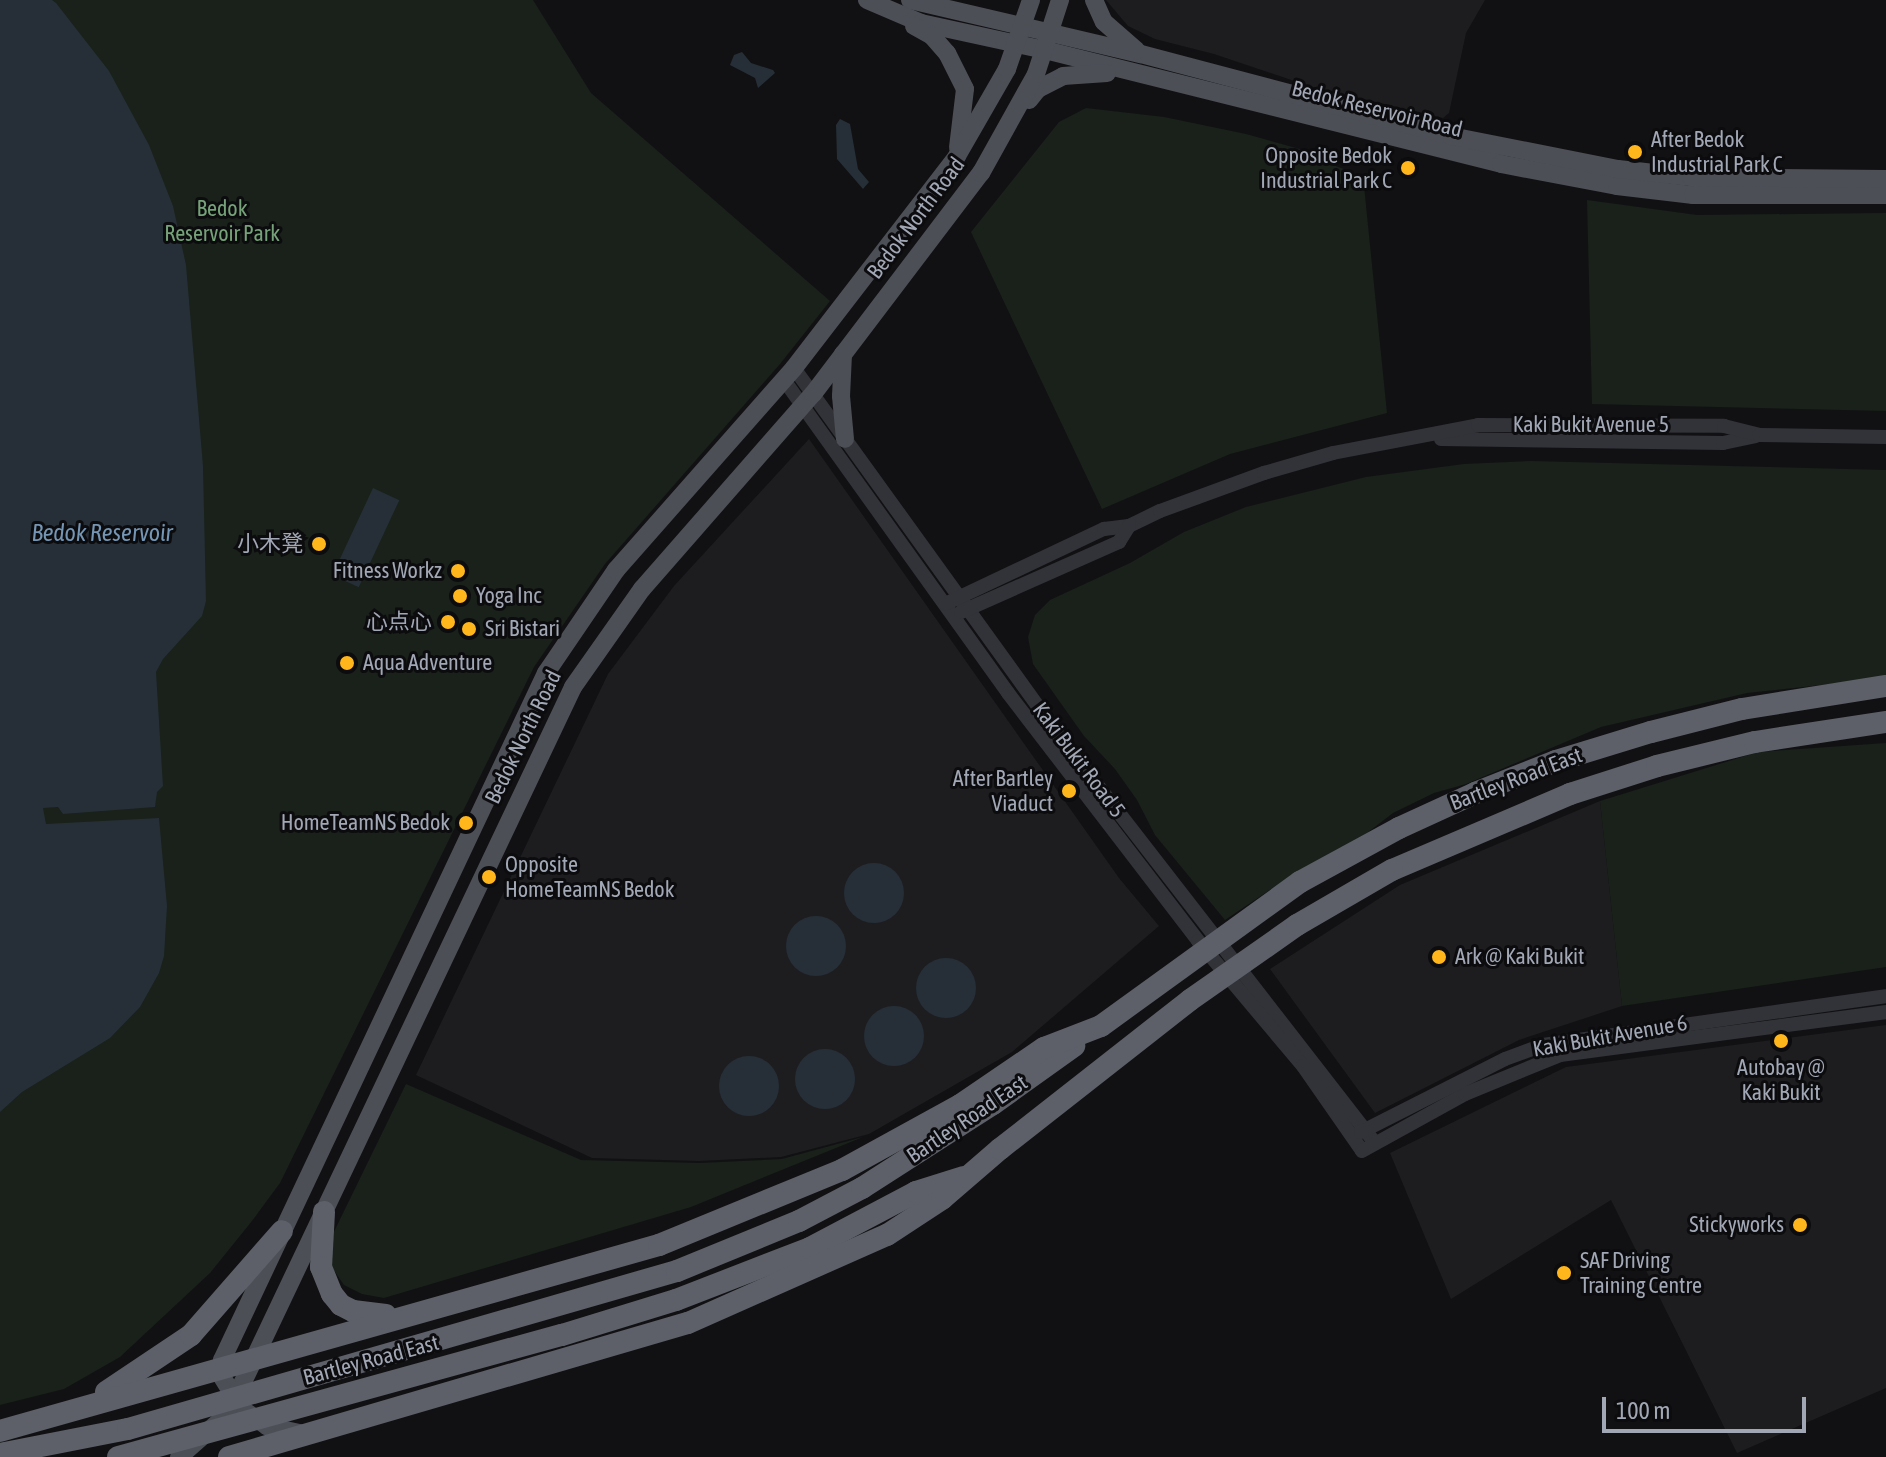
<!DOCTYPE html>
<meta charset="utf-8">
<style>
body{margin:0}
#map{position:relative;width:1886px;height:1457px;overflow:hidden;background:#111113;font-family:"Asap Condensed","Noto Sans SC",sans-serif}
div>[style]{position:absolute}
.built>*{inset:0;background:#1d1d20}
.green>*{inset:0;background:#19211a}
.water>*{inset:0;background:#262f37;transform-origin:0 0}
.round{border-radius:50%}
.minor>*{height:14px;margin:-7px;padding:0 7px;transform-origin:7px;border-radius:7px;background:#323338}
.major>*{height:18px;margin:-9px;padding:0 9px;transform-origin:9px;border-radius:9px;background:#4d4f57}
.highway>*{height:22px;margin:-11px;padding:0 11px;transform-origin:11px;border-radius:11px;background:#5d6069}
.highway-bridge>*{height:22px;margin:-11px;padding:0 11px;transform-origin:11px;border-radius:11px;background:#5d6069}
.dots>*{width:22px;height:22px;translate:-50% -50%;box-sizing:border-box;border:4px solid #0c0c0e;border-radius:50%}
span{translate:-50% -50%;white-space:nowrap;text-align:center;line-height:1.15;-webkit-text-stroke:6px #0c0c0e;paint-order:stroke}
.street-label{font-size:22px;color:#a1a7b5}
.poi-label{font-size:22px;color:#a1a7b5}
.left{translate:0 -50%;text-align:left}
.right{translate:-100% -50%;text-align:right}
.park-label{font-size:22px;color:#76a279}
.water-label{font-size:24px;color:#7495b4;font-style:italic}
.scale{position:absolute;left:1602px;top:1397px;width:204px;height:36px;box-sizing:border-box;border:4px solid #a1a7b5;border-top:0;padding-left:10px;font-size:24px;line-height:28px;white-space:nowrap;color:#a1a7b5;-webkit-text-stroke:6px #0c0c0e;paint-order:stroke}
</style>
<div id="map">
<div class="built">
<i style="clip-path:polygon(1106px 0,1485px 0,1466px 33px,1449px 113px,1443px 118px,1309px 86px,1214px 54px,1155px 39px,1128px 26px)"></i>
<i style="clip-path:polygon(809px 439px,1119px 878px,1159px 926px,1012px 1052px,869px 1134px,781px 1157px,699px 1161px,592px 1158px,416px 1075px,608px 674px,674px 586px)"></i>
<i style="clip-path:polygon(1600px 801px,1622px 1006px,1519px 1040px,1375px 1113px,1270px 969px,1400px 885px)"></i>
<i style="clip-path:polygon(1886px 1025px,1886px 1388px,1737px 1453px,1611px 1200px,1451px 1299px,1390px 1153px,1566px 1067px)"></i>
</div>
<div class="green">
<i style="clip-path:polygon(0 0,533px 0,591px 93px,830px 301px,780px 364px,605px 564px,534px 667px,280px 1183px,252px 1221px,210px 1273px,120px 1357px,64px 1389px,0 1405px)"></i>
<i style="clip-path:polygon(1086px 108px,1164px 117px,1246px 134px,1314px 153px,1333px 165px,1363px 176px,1387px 413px,1230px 454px,1102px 509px,971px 232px,1059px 122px)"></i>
<i style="clip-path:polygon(1587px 200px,1697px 215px,1886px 213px,1886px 411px,1592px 404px)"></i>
<i style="clip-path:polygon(1531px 461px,1886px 470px,1886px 678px,1747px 693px,1601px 727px,1466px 784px,1434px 793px,1393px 813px,1367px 833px,1295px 873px,1225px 920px,1155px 835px,1137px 800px,1115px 769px,1084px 736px,1033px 664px,1028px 637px,1035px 615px,1050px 600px,1130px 563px,1184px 532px,1246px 507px,1366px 477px,1464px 464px)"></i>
<i style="clip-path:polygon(1886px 743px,1886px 967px,1622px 1006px,1600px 801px,1758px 752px)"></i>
<i style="clip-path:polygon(406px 1084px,581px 1160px,700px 1163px,782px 1159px,863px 1137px,691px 1207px,384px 1298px,362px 1294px,344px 1285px,333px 1269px,327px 1246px)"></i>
</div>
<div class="water">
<i style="clip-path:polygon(0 0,52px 0,56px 3px,109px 71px,149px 145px,173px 206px,186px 265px,203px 466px,206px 601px,202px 616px,163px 659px,156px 672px,163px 786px,157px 792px,155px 807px,63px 814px,58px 807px,43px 808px,46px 824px,159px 818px,167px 906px,164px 956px,159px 973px,140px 1007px,110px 1038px,22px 1092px,0 1112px)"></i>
<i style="clip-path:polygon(742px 52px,751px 63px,773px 70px,775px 73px,758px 88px,755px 78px,730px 65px,734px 55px)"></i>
<i style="clip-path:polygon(840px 119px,850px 124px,858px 169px,869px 182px,863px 189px,837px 159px,836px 125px)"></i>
<i style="left:373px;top:488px;width:29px;height:96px;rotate:25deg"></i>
<i class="round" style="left:844px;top:863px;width:60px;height:60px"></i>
<i class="round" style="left:786px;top:916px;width:60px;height:60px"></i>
<i class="round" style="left:916px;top:958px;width:60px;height:60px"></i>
<i class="round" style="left:864px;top:1006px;width:60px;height:60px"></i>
<i class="round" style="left:795px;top:1049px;width:60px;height:60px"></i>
<i class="round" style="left:719px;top:1056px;width:60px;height:60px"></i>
</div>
<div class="minor">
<i style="left:794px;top:368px;width:450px;rotate:54.2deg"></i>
<i style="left:1057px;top:733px;width:519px;rotate:52.2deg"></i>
<i style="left:784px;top:380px;width:385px;rotate:54.4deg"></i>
<i style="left:1008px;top:693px;width:312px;rotate:52.5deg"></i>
<i style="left:1198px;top:941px;width:163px;rotate:50deg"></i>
<i style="left:1303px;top:1066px;width:103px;rotate:55.2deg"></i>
<i style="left:1362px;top:1151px;width:118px;rotate:-29deg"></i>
<i style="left:1465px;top:1094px;width:103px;rotate:-22.3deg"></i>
<i style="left:1560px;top:1055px;width:329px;rotate:-7.5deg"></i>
<i style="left:1441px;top:439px;width:282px;rotate:0.8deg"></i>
<i style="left:1723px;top:443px;width:33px;rotate:-12deg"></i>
<i style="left:945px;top:604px;width:176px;rotate:-25.3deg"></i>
<i style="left:1104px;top:529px;width:25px;rotate:-7deg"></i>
<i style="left:1129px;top:526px;width:34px;rotate:-26deg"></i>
<i style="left:1160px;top:511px;width:111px;rotate:-20.1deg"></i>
<i style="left:1264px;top:473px;width:72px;rotate:-16.2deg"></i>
<i style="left:1333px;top:453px;width:148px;rotate:-10.9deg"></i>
<i style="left:1478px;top:425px;width:246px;rotate:0.2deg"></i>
<i style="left:1724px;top:426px;width:36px;rotate:14deg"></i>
<i style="left:1759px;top:435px;width:127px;rotate:0.9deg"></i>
<i style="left:961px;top:612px;width:173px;rotate:-23.9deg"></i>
<i style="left:1119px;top:542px;width:19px;rotate:-58deg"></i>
<i style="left:1361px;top:1132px;width:161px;rotate:-26.9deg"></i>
<i style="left:1505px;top:1059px;width:40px;rotate:-20.2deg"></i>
<i style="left:1543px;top:1045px;width:346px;rotate:-8.1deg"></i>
</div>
<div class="major">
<i style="left:867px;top:0;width:59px;rotate:23.1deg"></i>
<i style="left:921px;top:23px;width:127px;rotate:12.3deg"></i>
<i style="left:1045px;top:50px;width:470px;rotate:14deg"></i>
<i style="left:1501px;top:164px;width:118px;rotate:10.7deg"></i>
<i style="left:1617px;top:186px;width:77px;rotate:6.8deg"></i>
<i style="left:1693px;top:195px;width:193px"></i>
<i style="left:910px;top:0;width:237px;rotate:13.2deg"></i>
<i style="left:1141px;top:54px;width:321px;rotate:14.8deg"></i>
<i style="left:1451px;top:136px;width:170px;rotate:11.2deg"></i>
<i style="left:1618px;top:169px;width:73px;rotate:6.3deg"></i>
<i style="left:1691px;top:177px;width:195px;rotate:0.6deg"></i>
<i style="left:1094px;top:0;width:24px;rotate:66deg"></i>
<i style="left:1104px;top:22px;width:43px;rotate:41.2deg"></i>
<i style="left:914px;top:26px;width:21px;rotate:29deg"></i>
<i style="left:932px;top:36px;width:23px;rotate:49deg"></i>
<i style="left:947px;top:53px;width:40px;rotate:63.4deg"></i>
<i style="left:965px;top:89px;width:59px;rotate:96.8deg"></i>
<i style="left:1029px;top:100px;width:14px;rotate:-51deg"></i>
<i style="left:1038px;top:89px;width:28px;rotate:-27deg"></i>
<i style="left:1063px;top:76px;width:44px;rotate:-3.9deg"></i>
<i style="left:843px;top:354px;width:42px;rotate:92.7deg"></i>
<i style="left:841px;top:396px;width:43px;rotate:84.7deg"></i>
<i style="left:304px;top:1434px;width:38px;rotate:-168deg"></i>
<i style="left:267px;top:1426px;width:30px;rotate:-146deg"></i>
<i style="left:242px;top:1409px;width:40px;rotate:-122deg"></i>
<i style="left:221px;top:1375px;width:15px;rotate:-86deg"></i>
<i style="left:222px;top:1360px;width:760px;rotate:-64.75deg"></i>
<i style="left:546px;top:673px;width:125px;rotate:-55.8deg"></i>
<i style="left:616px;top:570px;width:269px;rotate:-48.6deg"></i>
<i style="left:794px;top:368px;width:267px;rotate:-52.4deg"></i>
<i style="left:957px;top:156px;width:100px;rotate:-60.1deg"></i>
<i style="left:1007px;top:69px;width:73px;rotate:-70.8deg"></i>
<i style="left:179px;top:1457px;width:57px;rotate:-41.5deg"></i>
<i style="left:222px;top:1419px;width:45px;rotate:-60.6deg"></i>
<i style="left:244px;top:1380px;width:767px;rotate:-64.6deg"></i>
<i style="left:573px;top:687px;width:120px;rotate:-54.9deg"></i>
<i style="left:642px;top:589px;width:259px;rotate:-48.8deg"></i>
<i style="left:813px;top:394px;width:278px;rotate:-52.8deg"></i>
<i style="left:981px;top:173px;width:113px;rotate:-60.9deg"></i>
<i style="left:1036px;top:74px;width:78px;rotate:-72deg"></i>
</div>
<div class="highway">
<i style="left:1392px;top:870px;width:194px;rotate:-23.1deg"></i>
<i style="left:1570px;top:794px;width:91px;rotate:-17.8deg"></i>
<i style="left:1657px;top:766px;width:101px;rotate:-13.8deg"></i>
<i style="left:1755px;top:742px;width:133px;rotate:-8.7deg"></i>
<i style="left:993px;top:1104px;width:100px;rotate:-35.6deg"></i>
<i style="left:324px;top:1212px;width:55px;rotate:93.1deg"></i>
<i style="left:321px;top:1267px;width:29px;rotate:68deg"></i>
<i style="left:332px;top:1294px;width:14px;rotate:51deg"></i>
<i style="left:341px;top:1305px;width:13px;rotate:27deg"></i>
<i style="left:353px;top:1311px;width:33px;rotate:7deg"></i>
<i style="left:562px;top:1335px;width:119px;rotate:-17.1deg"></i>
<i style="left:676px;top:1300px;width:144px;rotate:-21.2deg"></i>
<i style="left:810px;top:1248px;width:120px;rotate:-27.8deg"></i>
<i style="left:916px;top:1192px;width:50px;rotate:-17.4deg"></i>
<i style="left:106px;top:1392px;width:102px;rotate:-33.8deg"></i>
<i style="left:191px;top:1335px;width:138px;rotate:-48.8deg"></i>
<i style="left:0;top:1431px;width:685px;rotate:-15.76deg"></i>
<i style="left:659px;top:1245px;width:198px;rotate:-22.3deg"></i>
<i style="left:842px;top:1170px;width:135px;rotate:-28.8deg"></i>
<i style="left:960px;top:1105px;width:102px;rotate:-34.2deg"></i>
<i style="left:1044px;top:1048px;width:61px;rotate:-21.1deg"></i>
<i style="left:229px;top:1457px;width:478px;rotate:-16.3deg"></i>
<i style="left:688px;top:1323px;width:218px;rotate:-23.9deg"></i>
<i style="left:887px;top:1235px;width:66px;rotate:-33.2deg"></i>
<i style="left:942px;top:1199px;width:77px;rotate:-40.8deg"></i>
<i style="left:1000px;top:1149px;width:241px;rotate:-38.1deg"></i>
</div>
<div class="highway-bridge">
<i style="left:1190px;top:1000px;width:131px;rotate:-35deg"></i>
<i style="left:1297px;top:925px;width:110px;rotate:-30.1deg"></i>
<i style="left:1101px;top:1026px;width:246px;rotate:-35.9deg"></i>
<i style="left:1300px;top:882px;width:113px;rotate:-28.6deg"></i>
<i style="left:1399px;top:828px;width:84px;rotate:-24.7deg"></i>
<i style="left:1475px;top:793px;width:87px;rotate:-21.6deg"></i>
<i style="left:1556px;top:761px;width:99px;rotate:-17deg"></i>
<i style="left:1651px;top:732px;width:94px;rotate:-14.2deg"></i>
<i style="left:1742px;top:709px;width:146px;rotate:-9.1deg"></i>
<i style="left:0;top:1454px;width:130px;rotate:-11.1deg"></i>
<i style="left:128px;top:1429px;width:571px;rotate:-16.06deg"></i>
<i style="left:677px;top:1271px;width:132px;rotate:-22.3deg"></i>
<i style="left:799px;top:1221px;width:71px;rotate:-27.6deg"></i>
<i style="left:862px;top:1188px;width:156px;rotate:-32.7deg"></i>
<i style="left:118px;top:1457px;width:460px;rotate:-15.4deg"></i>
</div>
<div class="dots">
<i style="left:1635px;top:152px;background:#ffb61d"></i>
<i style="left:1408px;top:168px;background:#ffb61d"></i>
<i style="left:319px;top:544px;background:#ffb61d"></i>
<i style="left:458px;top:571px;background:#ffb61d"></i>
<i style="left:460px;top:596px;background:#ffb61d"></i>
<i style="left:448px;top:622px;background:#ffb61d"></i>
<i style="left:469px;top:629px;background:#ffb61d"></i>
<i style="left:347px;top:663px;background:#ffb61d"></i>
<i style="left:1069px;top:791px;background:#ffb61d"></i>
<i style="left:466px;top:823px;background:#ffb61d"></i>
<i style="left:489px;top:877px;background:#ffb61d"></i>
<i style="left:1439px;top:957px;background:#ffb61d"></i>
<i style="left:1781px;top:1041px;background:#ffb61d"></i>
<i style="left:1800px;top:1225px;background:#ffb61d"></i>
<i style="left:1564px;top:1273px;background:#ffb61d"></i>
</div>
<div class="street-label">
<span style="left:1377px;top:109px;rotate:14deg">Bedok Reservoir Road</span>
<span style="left:916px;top:218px;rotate:-53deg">Bedok North Road</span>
<span style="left:1591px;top:425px">Kaki Bukit Avenue 5</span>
<span style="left:523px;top:737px;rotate:-64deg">Bedok North Road</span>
<span style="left:1079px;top:760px;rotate:53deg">Kaki Bukit Road 5</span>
<span style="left:1516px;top:779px;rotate:-21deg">Bartley Road East</span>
<span style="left:1610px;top:1036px;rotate:-10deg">Kaki Bukit Avenue 6</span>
<span style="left:967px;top:1119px;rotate:-34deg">Bartley Road East</span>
<span style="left:371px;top:1360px;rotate:-15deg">Bartley Road East</span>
</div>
<div class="poi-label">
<span class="left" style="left:1651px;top:152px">After Bedok<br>Industrial Park C</span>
<span class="right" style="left:1392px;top:168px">Opposite Bedok<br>Industrial Park C</span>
<span class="right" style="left:303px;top:544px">小木凳</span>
<span class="right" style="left:442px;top:571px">Fitness Workz</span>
<span class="left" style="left:476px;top:596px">Yoga Inc</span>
<span class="right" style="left:432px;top:622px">心点心</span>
<span class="left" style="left:485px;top:629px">Sri Bistari</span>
<span class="left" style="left:363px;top:663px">Aqua Adventure</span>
<span class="right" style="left:1053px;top:791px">After Bartley<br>Viaduct</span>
<span class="right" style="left:450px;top:823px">HomeTeamNS Bedok</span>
<span class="left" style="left:505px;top:877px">Opposite<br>HomeTeamNS Bedok</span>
<span class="left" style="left:1455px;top:957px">Ark @ Kaki Bukit</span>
<span style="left:1781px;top:1080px">Autobay @<br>Kaki Bukit</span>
<span class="right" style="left:1784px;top:1225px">Stickyworks</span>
<span class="left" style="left:1580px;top:1273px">SAF Driving<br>Training Centre</span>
</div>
<div class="park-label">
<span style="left:222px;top:221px">Bedok<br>Reservoir Park</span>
</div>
<div class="water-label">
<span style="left:102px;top:533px">Bedok Reservoir</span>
</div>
<div class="scale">100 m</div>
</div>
